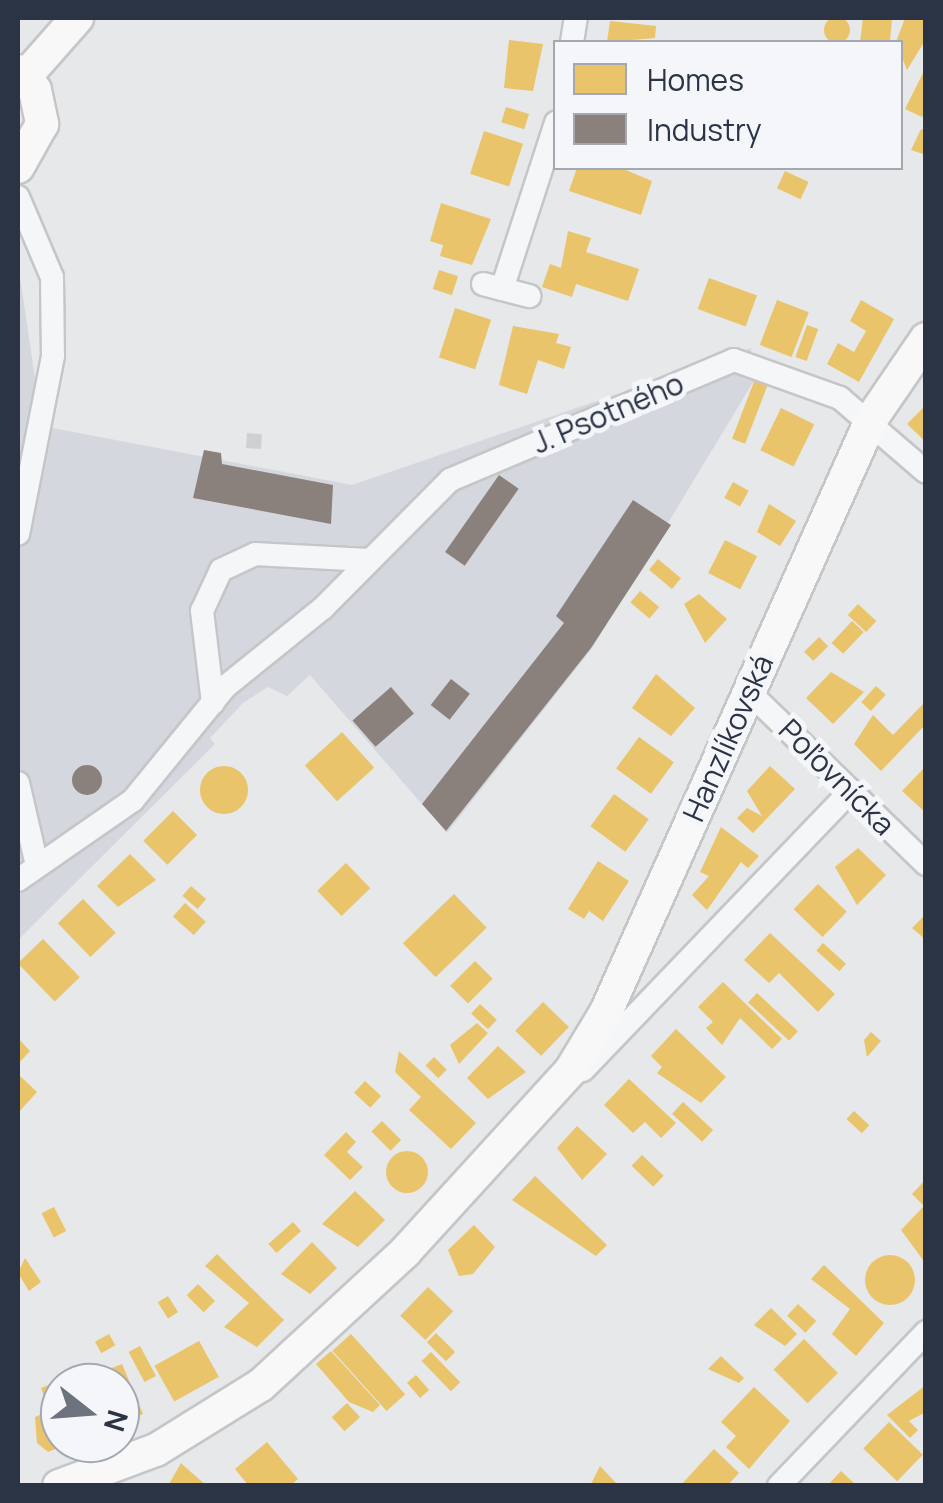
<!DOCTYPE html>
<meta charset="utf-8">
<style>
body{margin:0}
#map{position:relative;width:943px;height:1503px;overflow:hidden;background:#e6e8ea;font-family:Manrope,sans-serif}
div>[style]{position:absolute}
.built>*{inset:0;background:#d4d7dd}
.homes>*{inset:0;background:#e9c46a;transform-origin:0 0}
.round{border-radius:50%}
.industry>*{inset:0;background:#8a817c;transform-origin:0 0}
.building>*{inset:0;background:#ced0d3;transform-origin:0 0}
.roads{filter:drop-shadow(2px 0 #c4c6c8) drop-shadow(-2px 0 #c4c6c8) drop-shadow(0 2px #c4c6c8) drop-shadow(0 -2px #c4c6c8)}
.street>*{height:22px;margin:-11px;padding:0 11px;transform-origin:11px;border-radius:11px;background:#f5f6f7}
.secondary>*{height:32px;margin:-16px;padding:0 16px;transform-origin:16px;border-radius:16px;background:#f8f8f8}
span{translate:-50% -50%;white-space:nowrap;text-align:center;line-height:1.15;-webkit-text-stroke:10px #f4f6f9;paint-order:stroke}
.street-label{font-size:30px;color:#2b3445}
.frame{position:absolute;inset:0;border:20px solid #2b3445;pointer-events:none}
.legend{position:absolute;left:553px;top:40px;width:350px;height:130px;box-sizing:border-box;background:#f4f6f9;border:2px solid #a4a8b1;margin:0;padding:12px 18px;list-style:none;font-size:30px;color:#2b3445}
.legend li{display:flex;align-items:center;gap:20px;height:50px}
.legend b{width:50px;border:2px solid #a4a8b1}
.north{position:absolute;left:40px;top:1363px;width:100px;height:100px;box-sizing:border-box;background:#f4f6f9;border:2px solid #a4a8b1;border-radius:50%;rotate:107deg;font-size:28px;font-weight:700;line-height:40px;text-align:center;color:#2b3445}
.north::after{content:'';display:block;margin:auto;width:35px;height:45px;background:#6c737f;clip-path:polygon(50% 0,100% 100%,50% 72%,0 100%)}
</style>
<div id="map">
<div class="built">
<i style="clip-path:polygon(18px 263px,42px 426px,352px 485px,751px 348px,755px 379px,593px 647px,447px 833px,310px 675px,287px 696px,268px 687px,243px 703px,210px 738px,215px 744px,18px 940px)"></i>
</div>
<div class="homes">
<i class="round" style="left:824px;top:17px;width:26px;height:26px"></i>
<i style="clip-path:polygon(863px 18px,892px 19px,890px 42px,860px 42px)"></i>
<i style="clip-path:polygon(905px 18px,926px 19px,926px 39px,907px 70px,896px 42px)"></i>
<i style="clip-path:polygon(610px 21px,656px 26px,655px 38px,607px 42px)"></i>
<i style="clip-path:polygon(509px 40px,543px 44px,533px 91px,504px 88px)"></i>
<i style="clip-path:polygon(926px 67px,926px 109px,922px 117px,905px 109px)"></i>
<i style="left:506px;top:107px;width:24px;height:16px;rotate:17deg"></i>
<i style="clip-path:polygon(921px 129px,926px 131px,923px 154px,911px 150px)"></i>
<i style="left:484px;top:131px;width:41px;height:45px;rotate:18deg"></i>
<i style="clip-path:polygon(577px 168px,621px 168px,652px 181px,641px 215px,569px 191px)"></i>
<i style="left:785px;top:171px;width:26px;height:19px;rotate:25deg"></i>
<i style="clip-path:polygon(441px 203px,491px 219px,472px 265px,440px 256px,443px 245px,430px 241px)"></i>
<i style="clip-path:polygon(568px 231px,591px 238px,586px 252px,639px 269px,628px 301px,576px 284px,572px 297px,542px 287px,550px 264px,561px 268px)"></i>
<i style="left:439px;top:270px;width:20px;height:20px;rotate:18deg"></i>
<i style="left:709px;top:278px;width:51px;height:33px;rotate:20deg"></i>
<i style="left:777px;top:300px;width:34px;height:48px;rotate:21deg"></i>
<i style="clip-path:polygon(861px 300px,894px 319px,859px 382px,827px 364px,838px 343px,854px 352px,866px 331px,850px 321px)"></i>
<i style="left:455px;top:308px;width:38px;height:52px;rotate:18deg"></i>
<i style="left:807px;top:325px;width:12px;height:34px;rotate:20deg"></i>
<i style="clip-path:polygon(513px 326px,559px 334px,556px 343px,571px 347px,564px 369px,538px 360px,527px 394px,499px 385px)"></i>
<i style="left:755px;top:379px;width:14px;height:64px;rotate:21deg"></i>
<i style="clip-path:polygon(926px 405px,926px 442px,907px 424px)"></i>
<i style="left:781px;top:408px;width:37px;height:47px;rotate:26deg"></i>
<i style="left:733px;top:482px;width:18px;height:18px;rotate:29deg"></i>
<i style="clip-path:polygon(769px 504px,796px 521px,780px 546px,757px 532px)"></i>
<i style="left:725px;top:540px;width:36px;height:37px;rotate:27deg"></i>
<i style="left:658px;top:559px;width:30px;height:14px;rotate:40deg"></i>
<i style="left:640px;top:591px;width:25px;height:15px;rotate:40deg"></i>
<i style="clip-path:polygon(699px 594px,727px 619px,705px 643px,684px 604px)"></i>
<i style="left:858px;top:604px;width:25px;height:15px;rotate:43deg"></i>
<i style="left:852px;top:621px;width:16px;height:30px;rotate:43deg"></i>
<i style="left:819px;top:637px;width:13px;height:21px;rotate:45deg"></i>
<i style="clip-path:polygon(831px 672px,864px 692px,833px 724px,806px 698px)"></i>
<i style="clip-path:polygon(656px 674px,695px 708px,671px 736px,632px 708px)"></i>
<i style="left:876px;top:686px;width:13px;height:22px;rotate:42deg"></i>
<i style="clip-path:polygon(926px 701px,926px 724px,881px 771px,854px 744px,873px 715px,893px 735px)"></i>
<i style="left:342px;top:732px;width:48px;height:50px;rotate:48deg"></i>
<i style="left:639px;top:737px;width:43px;height:39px;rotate:36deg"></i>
<i style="clip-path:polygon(770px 766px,795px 789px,753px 833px,737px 818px,747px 808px,762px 816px,747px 791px)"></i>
<i style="clip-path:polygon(926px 766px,926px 813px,902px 791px)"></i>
<i class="round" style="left:200px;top:766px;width:48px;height:48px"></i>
<i style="left:614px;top:794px;width:43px;height:40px;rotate:36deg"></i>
<i style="left:173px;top:811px;width:34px;height:42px;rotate:45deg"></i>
<i style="clip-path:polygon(721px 827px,759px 856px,748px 868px,741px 862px,707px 910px,692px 895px,709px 876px,700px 872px)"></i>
<i style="clip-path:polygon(858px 848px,886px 875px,857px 905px,835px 867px)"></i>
<i style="clip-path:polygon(130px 854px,156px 880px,118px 907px,97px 886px)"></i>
<i style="clip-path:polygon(598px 861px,629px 881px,603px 921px,589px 911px,584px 919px,568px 909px)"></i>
<i style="left:346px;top:863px;width:35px;height:40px;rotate:46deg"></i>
<i style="left:818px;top:884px;width:40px;height:35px;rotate:44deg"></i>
<i style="left:191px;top:886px;width:20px;height:13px;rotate:41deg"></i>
<i style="left:454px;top:894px;width:47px;height:71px;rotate:46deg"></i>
<i style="left:83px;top:899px;width:47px;height:35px;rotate:46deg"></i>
<i style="left:185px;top:903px;width:28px;height:18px;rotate:42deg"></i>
<i style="clip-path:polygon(926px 914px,926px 940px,912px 928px)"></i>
<i style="clip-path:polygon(770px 933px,835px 994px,818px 1012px,779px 973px,769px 983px,744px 960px)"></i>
<i style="left:43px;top:939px;width:53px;height:35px;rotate:46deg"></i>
<i style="left:823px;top:943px;width:31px;height:10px;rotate:42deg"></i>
<i style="left:475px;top:961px;width:25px;height:35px;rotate:45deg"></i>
<i style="clip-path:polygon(723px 982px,782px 1039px,772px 1049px,740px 1018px,722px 1045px,706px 1028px,713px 1022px,698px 1007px)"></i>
<i style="left:757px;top:993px;width:56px;height:13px;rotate:43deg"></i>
<i style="left:543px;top:1002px;width:36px;height:40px;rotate:44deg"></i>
<i style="left:480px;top:1004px;width:23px;height:13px;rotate:43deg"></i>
<i style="clip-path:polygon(477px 1023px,488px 1033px,459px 1064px,450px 1045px)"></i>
<i style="clip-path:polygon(676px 1029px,726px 1077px,701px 1103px,657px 1073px,662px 1067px,651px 1056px)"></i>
<i style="clip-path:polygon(871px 1032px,881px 1041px,867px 1057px,864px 1040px)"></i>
<i style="clip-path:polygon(18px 1038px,30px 1051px,18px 1064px)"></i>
<i style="clip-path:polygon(498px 1046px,526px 1072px,488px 1099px,467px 1078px)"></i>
<i style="clip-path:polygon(399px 1051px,476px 1123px,451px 1149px,409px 1110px,421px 1097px,395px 1072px)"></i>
<i style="left:434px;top:1057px;width:18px;height:12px;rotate:45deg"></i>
<i style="clip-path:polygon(18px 1074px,37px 1092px,18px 1113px)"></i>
<i style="clip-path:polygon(629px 1079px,676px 1123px,661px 1138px,645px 1122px,633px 1133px,604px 1105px)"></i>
<i style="left:365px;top:1081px;width:22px;height:16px;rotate:43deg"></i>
<i style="left:683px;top:1102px;width:41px;height:16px;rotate:43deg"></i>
<i style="left:854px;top:1111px;width:21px;height:11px;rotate:43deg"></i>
<i style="left:382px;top:1121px;width:27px;height:15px;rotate:45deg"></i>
<i style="clip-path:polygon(577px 1126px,607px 1154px,582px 1180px,557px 1148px)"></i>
<i style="clip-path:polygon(346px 1132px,356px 1142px,347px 1152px,363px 1167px,350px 1180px,324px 1155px)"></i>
<i class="round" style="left:386px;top:1151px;width:42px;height:42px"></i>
<i style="left:642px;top:1155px;width:30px;height:15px;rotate:44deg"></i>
<i style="clip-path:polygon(535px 1176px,607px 1245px,596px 1256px,512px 1200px)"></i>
<i style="clip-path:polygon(926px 1179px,926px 1264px,901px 1230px,924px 1206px,912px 1194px)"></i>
<i style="clip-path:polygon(355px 1191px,385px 1220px,358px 1247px,322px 1224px)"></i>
<i style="left:54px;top:1207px;width:27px;height:14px;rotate:63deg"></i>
<i style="left:293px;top:1222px;width:12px;height:33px;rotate:48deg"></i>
<i style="clip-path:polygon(474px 1225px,495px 1247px,473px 1274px,459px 1276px,448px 1250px)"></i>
<i style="clip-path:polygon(312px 1242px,337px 1268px,310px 1294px,281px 1274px)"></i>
<i style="clip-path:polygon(217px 1254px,284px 1320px,257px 1347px,224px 1327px,249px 1303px,205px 1266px)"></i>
<i class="round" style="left:865px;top:1255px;width:50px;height:50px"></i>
<i style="clip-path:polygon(25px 1258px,41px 1282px,29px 1291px,18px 1273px)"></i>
<i style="clip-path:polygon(824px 1265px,884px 1323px,856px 1356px,832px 1334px,850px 1309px,811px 1279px)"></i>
<i style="left:198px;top:1284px;width:24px;height:16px;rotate:45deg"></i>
<i style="left:428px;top:1287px;width:35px;height:40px;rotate:44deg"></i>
<i style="left:168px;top:1296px;width:19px;height:12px;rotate:58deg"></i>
<i style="left:798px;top:1304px;width:25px;height:16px;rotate:43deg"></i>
<i style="clip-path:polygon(771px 1308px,797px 1334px,785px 1346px,754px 1325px)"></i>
<i style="left:436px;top:1333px;width:27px;height:13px;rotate:45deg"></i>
<i style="left:109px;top:1334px;width:13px;height:16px;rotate:61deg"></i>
<i style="left:351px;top:1334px;width:81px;height:25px;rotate:48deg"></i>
<i style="left:804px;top:1339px;width:48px;height:43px;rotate:45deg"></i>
<i style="left:199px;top:1341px;width:41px;height:51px;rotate:61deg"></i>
<i style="left:140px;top:1346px;width:34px;height:13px;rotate:62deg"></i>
<i style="clip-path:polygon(331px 1351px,380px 1405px,373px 1412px,349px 1402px,316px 1364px)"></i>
<i style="left:431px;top:1352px;width:42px;height:13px;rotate:46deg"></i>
<i style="clip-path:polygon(721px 1356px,744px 1378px,739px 1383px,708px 1369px)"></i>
<i style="clip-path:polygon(122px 1364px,143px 1414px,120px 1423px,120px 1383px,84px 1379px)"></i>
<i style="left:416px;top:1375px;width:20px;height:12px;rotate:49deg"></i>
<i style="clip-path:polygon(56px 1382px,60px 1400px,47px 1405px,41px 1388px)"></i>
<i style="clip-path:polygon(926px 1385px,926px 1412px,909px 1421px,918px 1430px,910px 1438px,887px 1415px)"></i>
<i style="clip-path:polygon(754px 1387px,790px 1421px,749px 1469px,726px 1447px,736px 1436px,721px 1422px)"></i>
<i style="left:347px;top:1403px;width:19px;height:21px;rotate:47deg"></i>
<i style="clip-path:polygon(60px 1407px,60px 1443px,70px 1443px,48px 1452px,37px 1443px,35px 1417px)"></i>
<i style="left:889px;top:1422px;width:47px;height:37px;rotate:44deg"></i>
<i style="clip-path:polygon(267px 1442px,298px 1479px,290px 1486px,249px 1486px,235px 1469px)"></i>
<i style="clip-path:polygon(714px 1449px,739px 1473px,727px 1486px,680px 1486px)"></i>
<i style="clip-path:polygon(181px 1463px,184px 1466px,207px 1486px,168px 1486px)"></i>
<i style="clip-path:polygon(600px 1466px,616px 1483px,613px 1486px,590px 1486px)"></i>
<i style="clip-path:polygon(841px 1471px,857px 1486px,827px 1486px)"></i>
</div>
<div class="industry">
<i style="clip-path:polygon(204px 450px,221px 453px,222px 464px,333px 485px,331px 524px,193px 498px)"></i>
<i style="left:499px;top:475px;width:24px;height:94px;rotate:35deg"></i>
<i style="clip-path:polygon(633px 500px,671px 525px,591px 648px,446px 831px,422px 804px,564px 623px,556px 616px)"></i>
<i style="left:451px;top:679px;width:24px;height:33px;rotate:38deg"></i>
<i style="left:391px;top:687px;width:35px;height:51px;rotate:49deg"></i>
<i class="round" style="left:72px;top:765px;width:30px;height:30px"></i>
</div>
<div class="building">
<i style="left:247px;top:433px;width:15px;height:15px;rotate:4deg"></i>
</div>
<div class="roads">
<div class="street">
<i style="left:572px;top:42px;width:24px;rotate:-81deg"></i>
<i style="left:18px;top:197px;width:87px;rotate:67deg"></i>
<i style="left:52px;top:277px;width:79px;rotate:89.3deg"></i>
<i style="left:53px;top:356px;width:181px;rotate:101.1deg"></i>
<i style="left:483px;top:284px;width:48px;rotate:14.6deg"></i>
<i style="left:502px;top:289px;width:175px;rotate:-72deg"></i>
<i style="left:748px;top:691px;width:248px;rotate:44.2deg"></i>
<i style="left:213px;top:703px;width:93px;rotate:-96.8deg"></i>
<i style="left:202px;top:611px;width:45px;rotate:-65.1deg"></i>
<i style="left:221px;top:570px;width:38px;rotate:-25deg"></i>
<i style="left:256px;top:554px;width:111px;rotate:3.1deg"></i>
<i style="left:18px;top:783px;width:80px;rotate:77deg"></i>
<i style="left:18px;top:880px;width:140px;rotate:-34.8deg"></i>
<i style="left:133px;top:800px;width:146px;rotate:-50.8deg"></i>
<i style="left:225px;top:687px;width:126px;rotate:-38.9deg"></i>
<i style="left:323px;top:608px;width:180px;rotate:-45.2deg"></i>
<i style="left:450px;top:480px;width:308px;rotate:-22.9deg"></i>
<i style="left:734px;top:360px;width:113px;rotate:19.7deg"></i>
<i style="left:840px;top:398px;width:113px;rotate:40.7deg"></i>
<i style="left:583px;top:1070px;width:387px;rotate:-46.2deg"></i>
<i style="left:779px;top:1486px;width:213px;rotate:-46.3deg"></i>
</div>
<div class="secondary">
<i style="left:18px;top:71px;width:25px;rotate:48deg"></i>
<i style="left:35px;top:90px;width:35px;rotate:78deg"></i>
<i style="left:42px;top:124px;width:49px;rotate:119.2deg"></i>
<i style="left:25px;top:77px;width:79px;rotate:-48.6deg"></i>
<i style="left:59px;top:1486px;width:103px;rotate:-20.4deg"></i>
<i style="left:156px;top:1450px;width:123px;rotate:-31.8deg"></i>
<i style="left:261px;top:1385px;width:196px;rotate:-42.7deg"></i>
<i style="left:405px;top:1252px;width:246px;rotate:-47.6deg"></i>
<i style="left:571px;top:1070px;width:68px;rotate:-58.9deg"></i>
<i style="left:606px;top:1012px;width:651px;rotate:-65.88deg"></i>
<i style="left:872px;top:418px;width:96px;rotate:-55.6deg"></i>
</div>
</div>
<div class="street-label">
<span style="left:608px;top:413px;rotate:-23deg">J. Psotného</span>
<span style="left:728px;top:738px;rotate:-66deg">Hanzlíkovská</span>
<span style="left:837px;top:777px;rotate:45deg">Poľovnícka</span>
</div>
<div class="frame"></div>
<ul class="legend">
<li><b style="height:28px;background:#e9c46a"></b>Homes</li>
<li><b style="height:28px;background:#8a817c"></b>Industry</li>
</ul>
<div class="north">N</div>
</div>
